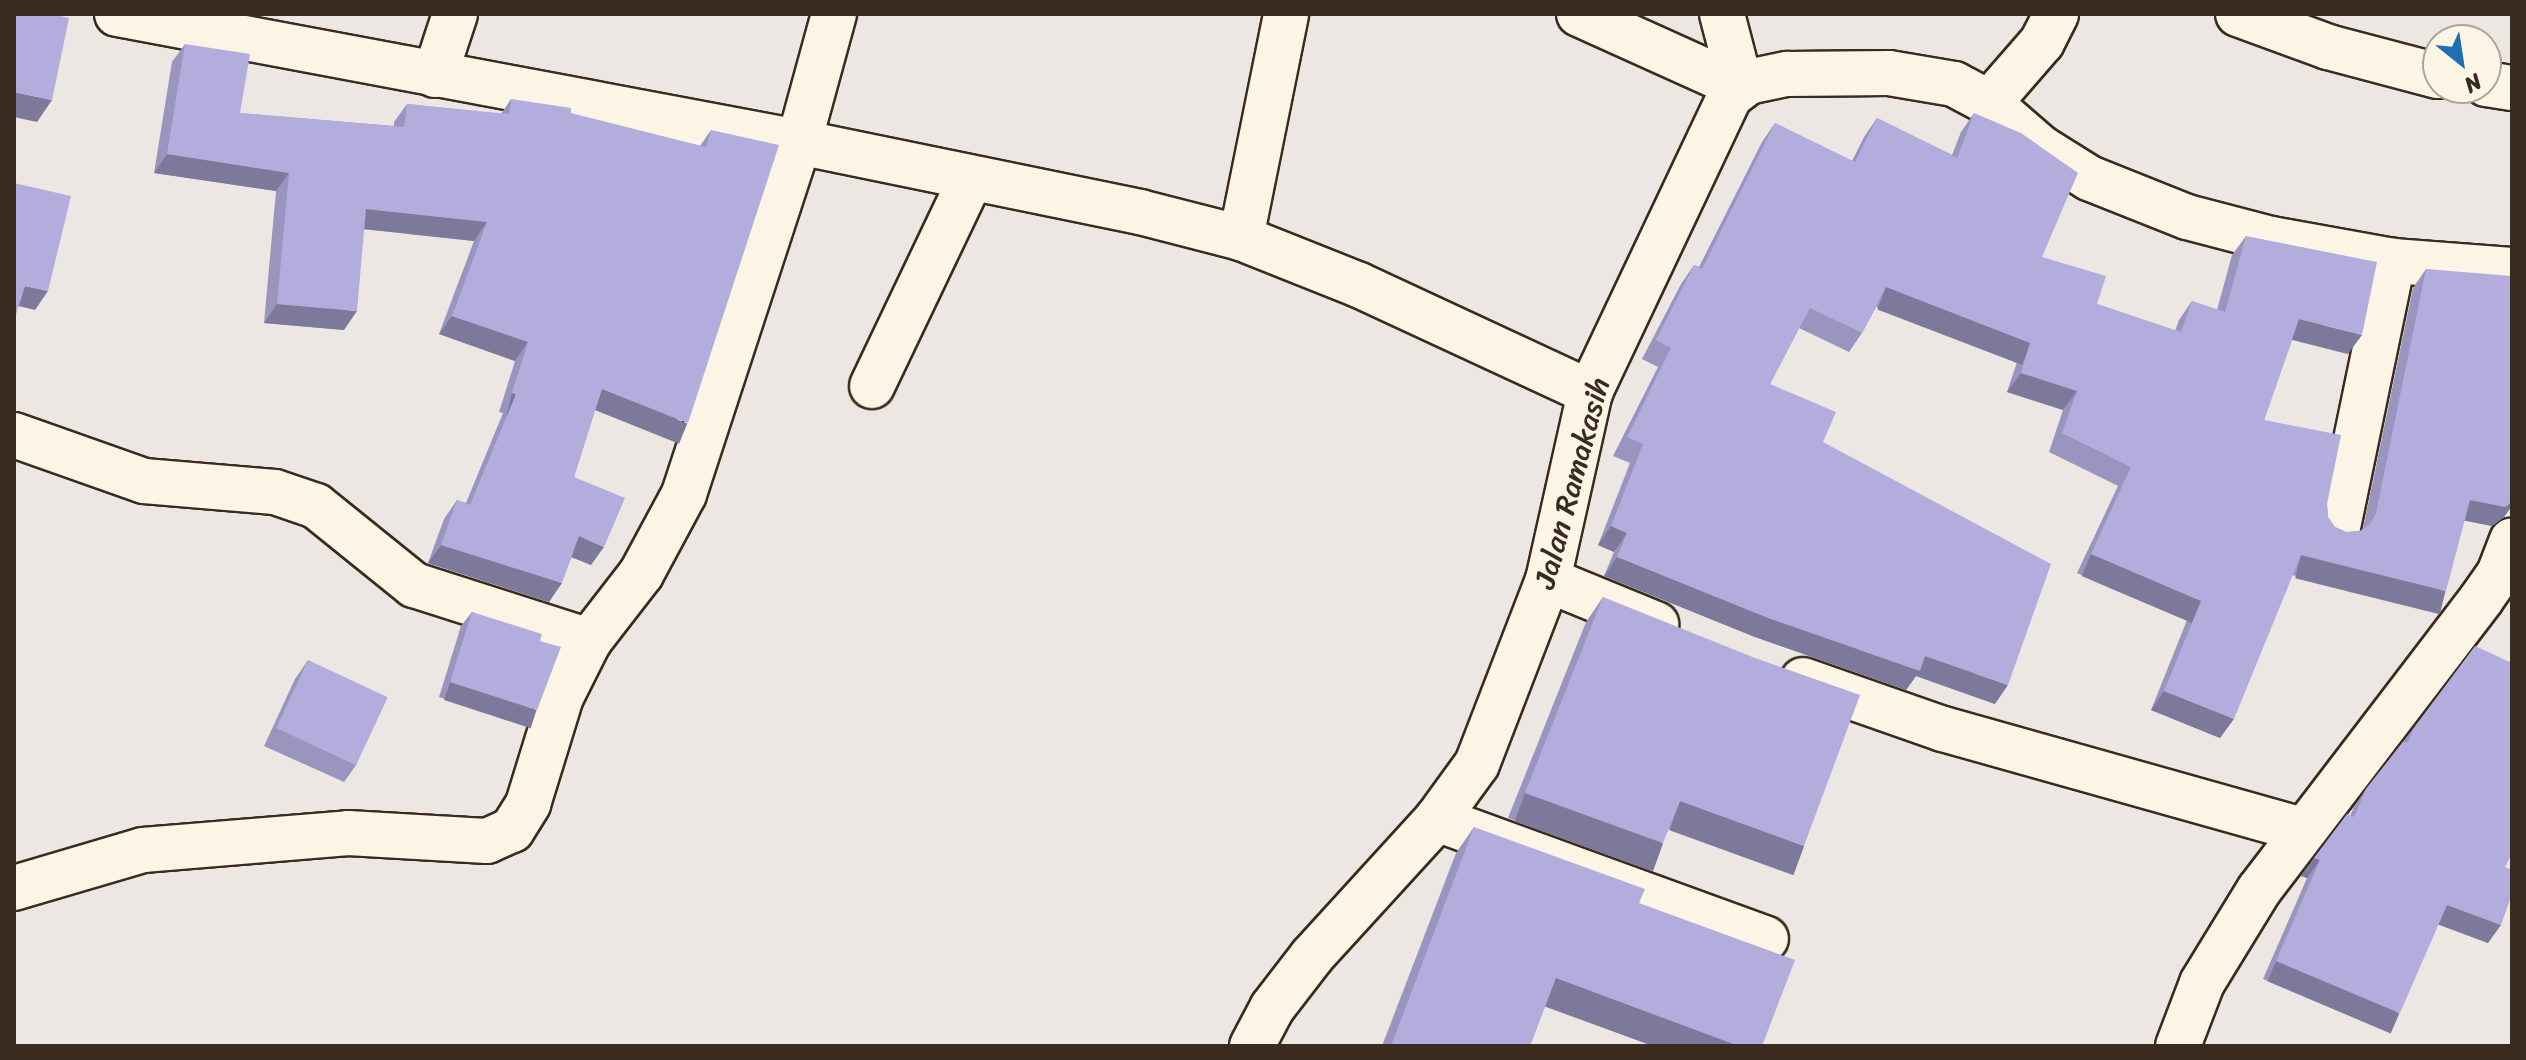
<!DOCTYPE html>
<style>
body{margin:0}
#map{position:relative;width:2526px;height:1060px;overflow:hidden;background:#ede7e4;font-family:Sriracha,sans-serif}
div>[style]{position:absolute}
.roads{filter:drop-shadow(2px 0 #3b2a1e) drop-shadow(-2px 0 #3b2a1e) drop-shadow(0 2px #3b2a1e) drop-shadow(0 -2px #3b2a1e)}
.minor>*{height:44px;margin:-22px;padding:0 22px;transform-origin:22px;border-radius:22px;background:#fcf5e5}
.wall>*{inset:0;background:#9a95bf}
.shaded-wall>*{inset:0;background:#7d799b;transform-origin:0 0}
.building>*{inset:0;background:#b3adde;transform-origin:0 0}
span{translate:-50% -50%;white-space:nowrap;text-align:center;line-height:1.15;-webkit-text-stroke:8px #fcf5e5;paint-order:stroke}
.street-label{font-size:30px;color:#3b2a1e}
.frame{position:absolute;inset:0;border:16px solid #3b2a1e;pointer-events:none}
.north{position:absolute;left:2422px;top:24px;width:80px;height:80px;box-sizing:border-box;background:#fcf5e5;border:2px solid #afa495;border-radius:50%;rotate:150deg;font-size:22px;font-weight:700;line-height:32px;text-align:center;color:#3b2a1e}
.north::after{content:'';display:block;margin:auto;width:28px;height:36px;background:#1f6fb2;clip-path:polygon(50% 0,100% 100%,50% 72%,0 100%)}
</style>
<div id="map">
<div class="roads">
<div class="minor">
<i style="left:117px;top:14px;width:694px;rotate:10.63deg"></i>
<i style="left:799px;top:142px;width:348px;rotate:11.6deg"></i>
<i style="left:1140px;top:212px;width:104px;rotate:14.4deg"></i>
<i style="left:1241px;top:238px;width:127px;rotate:21.7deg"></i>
<i style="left:1359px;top:285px;width:255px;rotate:24.9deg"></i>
<i style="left:1579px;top:14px;width:178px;rotate:24.3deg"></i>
<i style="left:1722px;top:14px;width:75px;rotate:75.4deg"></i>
<i style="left:2238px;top:14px;width:96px;rotate:20.1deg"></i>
<i style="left:2328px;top:47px;width:114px;rotate:14.8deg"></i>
<i style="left:435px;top:75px;width:64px;rotate:-71.8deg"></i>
<i style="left:2486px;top:84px;width:26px;rotate:9deg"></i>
<i style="left:1989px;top:103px;width:69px;rotate:40.9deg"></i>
<i style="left:2041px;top:148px;width:57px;rotate:32deg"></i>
<i style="left:2089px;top:178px;width:105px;rotate:21.7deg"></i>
<i style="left:2187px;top:217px;width:87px;rotate:14.7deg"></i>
<i style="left:2271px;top:239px;width:124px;rotate:10.2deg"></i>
<i style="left:2393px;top:261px;width:119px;rotate:4.3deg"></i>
<i style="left:1241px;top:238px;width:228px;rotate:-78.6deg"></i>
<i style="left:872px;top:386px;width:230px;rotate:-64.5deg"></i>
<i style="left:14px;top:435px;width:138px;rotate:19.5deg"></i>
<i style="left:144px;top:481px;width:131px;rotate:4.8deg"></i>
<i style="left:275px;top:492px;width:43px;rotate:18.9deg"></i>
<i style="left:316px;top:506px;width:126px;rotate:38.9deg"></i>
<i style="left:414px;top:585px;width:184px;rotate:17.7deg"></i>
<i style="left:2338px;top:527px;width:272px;rotate:-78.3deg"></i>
<i style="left:1548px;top:580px;width:117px;rotate:22.2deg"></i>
<i style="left:1803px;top:680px;width:148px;rotate:19.3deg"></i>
<i style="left:1943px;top:729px;width:373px;rotate:15.7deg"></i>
<i style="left:1437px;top:819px;width:350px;rotate:20deg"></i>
<i style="left:14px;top:888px;width:134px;rotate:-16.4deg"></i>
<i style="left:143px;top:850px;width:206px;rotate:-4.7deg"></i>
<i style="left:348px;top:833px;width:139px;rotate:3.3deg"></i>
<i style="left:487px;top:841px;width:27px;rotate:-24deg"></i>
<i style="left:512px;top:830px;width:31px;rotate:-58deg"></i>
<i style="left:528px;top:804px;width:112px;rotate:-72.9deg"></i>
<i style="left:561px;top:697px;width:63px;rotate:-63.4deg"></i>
<i style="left:589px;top:641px;width:85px;rotate:-52.2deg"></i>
<i style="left:641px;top:574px;width:91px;rotate:-61.7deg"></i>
<i style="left:684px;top:494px;width:370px;rotate:-71.9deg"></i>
<i style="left:799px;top:142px;width:133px;rotate:-74.7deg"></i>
<i style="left:1252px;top:1046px;width:43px;rotate:-62.2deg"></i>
<i style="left:1272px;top:1008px;width:66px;rotate:-52.4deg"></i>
<i style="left:1312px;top:956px;width:185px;rotate:-47.6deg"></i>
<i style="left:1437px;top:819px;width:68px;rotate:-54deg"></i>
<i style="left:1477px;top:764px;width:197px;rotate:-68.9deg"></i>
<i style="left:1548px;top:580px;width:193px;rotate:-77.4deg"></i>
<i style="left:1590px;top:392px;width:327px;rotate:-64.7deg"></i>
<i style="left:1730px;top:96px;width:23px;rotate:-38deg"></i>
<i style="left:1748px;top:82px;width:40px;rotate:-12deg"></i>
<i style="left:1787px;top:74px;width:102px;rotate:-0.6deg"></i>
<i style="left:1889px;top:73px;width:66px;rotate:9.6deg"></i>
<i style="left:1954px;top:84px;width:40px;rotate:28deg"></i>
<i style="left:1989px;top:103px;width:81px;rotate:-49deg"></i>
<i style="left:2042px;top:42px;width:31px;rotate:-63deg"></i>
<i style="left:2178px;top:1046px;width:67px;rotate:-69.1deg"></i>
<i style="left:2202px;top:983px;width:109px;rotate:-58.5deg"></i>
<i style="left:2259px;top:890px;width:367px;rotate:-52.6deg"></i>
<i style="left:2482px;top:598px;width:29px;rotate:-55deg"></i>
<i style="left:2499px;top:574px;width:36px;rotate:-69deg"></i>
</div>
</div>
<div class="wall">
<i style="clip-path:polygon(185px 44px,240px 113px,394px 126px,394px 122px,407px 104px,501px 114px,511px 99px,700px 146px,711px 130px,675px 441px,595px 410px,574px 477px,591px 565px,572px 557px,549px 602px,428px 563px,444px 519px,457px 500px,466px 503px,503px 413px,499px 412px,515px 361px,439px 334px,474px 241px,364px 229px,344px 330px,264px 323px,276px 191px,154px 173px,172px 62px)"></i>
<i style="clip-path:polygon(1974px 113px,2042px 257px,2097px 304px,2175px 331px,2179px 320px,2192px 301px,2217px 310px,2232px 255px,2246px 236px,2348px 354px,2292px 340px,2264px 420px,2327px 504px,2328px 517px,2335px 527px,2346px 532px,2360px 531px,2363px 529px,2413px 288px,2426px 269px,2504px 517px,2492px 526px,2464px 520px,2432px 610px,2292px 575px,2220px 738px,2151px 710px,2187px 620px,2077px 573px,2118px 486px,2049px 452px,2063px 410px,2007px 392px,2017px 362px,1876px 307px,1862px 333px,1849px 352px,1799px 328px,1770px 384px,1823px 442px,1995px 704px,1916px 676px,1906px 690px,1755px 637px,1604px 576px,1614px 552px,1598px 545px,1630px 463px,1613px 456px,1658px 367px,1642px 359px,1681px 284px,1694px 265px,1699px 267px,1762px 142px,1775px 123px,1852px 161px,1864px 137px,1877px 118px,1952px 155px,1961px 132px)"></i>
<i style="clip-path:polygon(1603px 597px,1804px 846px,1786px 871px,1669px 829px,1645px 868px,1508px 818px,1586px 622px)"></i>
<i style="clip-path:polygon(472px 612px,540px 641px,526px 725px,439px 697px,461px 626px)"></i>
<i style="clip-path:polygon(308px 660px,357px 764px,344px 782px,264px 746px,295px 679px)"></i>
<i style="clip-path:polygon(2416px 725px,2505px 867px,2488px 943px,2438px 924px,2388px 1031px,2263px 979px,2307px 878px,2301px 876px,2314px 858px,2350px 816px,2354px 807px,2366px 789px)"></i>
<i style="clip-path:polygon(1474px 827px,1762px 1046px,1653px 1046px,1545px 1006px,1530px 1046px,1382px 1046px,1456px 853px)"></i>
</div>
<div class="shaded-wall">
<i style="clip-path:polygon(14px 92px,52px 100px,37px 122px,14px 117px)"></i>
<i style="clip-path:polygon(167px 154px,289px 173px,276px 191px,154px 173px)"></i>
<i style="clip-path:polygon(366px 209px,487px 222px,474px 241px,353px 228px)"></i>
<i style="clip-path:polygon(25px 286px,48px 291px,35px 310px,14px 305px)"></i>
<i style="left:1886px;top:287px;width:155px;height:24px;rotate:21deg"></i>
<i style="clip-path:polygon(277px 304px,357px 311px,344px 330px,264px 323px)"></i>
<i style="clip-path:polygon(452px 316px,528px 342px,515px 361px,439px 334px)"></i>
<i style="clip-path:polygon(2299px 319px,2362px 335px,2348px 354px,2286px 338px)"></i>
<i style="clip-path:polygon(2021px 373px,2077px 391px,2063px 410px,2007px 392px)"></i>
<i style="left:602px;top:389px;width:92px;height:22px;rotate:22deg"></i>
<i style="left:512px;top:393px;width:4px;height:23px;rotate:14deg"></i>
<i style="clip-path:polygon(2470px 500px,2512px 502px,2512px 506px,2504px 517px,2492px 526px,2456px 519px)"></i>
<i style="clip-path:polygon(1611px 526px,1627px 533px,1614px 552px,1598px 545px)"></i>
<i style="clip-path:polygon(579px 536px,604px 547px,591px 565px,566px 555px)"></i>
<i style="clip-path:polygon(441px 545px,562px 583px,549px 602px,428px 563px)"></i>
<i style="left:2091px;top:554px;width:120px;height:24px;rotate:23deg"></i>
<i style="left:2301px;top:555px;width:149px;height:24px;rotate:14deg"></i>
<i style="clip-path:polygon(1617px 557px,1925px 656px,2008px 685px,1995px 704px,1916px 676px,1906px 690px,1755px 637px,1604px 576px)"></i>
<i style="left:450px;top:682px;width:91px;height:19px;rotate:18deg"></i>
<i style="clip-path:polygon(2164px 691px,2234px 719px,2220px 738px,2151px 710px)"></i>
<i style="left:1525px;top:793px;width:147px;height:30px;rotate:20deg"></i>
<i style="left:1680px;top:801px;width:132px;height:31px;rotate:20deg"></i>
<i style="clip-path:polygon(2314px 858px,2320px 860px,2307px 878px,2301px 876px)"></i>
<i style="clip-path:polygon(2447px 905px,2501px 925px,2488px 943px,2434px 923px)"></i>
<i style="left:2276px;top:961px;width:134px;height:22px;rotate:23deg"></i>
<i style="clip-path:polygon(1556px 978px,1739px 1046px,1653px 1046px,1538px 1004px)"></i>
</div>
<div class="building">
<i style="clip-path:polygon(14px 14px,52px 14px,69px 18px,52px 100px,14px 92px)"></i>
<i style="clip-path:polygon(185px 44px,250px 54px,240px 113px,404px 127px,407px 104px,509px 114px,511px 99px,571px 108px,571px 113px,706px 147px,711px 130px,779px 145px,688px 423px,602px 389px,574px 477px,625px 498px,604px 547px,579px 536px,562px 583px,441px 545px,457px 500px,470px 505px,516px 394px,512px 393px,528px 342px,452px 316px,487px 222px,366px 209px,357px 311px,277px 304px,289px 173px,167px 154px)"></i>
<i style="clip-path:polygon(1974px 113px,2021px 133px,2078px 173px,2042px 257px,2106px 276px,2097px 304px,2181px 332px,2192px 301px,2225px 312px,2246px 236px,2377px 262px,2362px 335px,2299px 319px,2264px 420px,2341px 435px,2327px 504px,2328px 517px,2335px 527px,2346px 532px,2360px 531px,2370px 524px,2376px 513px,2426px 269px,2512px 276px,2512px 502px,2505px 507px,2470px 500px,2446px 591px,2301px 555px,2234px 719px,2164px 691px,2201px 601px,2091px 554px,2131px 467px,2062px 433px,2077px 391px,2021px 373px,2030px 343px,1886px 287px,1862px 333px,1810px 308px,1770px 384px,1836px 412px,1823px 442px,2051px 564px,2008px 685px,1925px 656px,1920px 671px,1768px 618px,1617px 557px,1627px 533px,1611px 526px,1643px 444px,1627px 437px,1671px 348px,1656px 340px,1694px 265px,1702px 269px,1775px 123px,1855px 162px,1877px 118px,1957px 158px)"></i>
<i style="clip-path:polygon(14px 183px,71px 196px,48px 291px,25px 286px,14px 321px)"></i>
<i style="clip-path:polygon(1603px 597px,1755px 658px,1860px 695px,1804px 846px,1680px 801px,1663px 843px,1525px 793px)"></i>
<i style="clip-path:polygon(472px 612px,542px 634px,540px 641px,561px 647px,537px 710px,450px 682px)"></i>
<i style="clip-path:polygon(2475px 646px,2512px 663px,2512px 854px,2505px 867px,2512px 870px,2512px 894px,2501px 925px,2447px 905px,2400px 1013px,2276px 961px,2320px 860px,2314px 858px,2347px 814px,2354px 817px,2366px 789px,2403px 742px,2407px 743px,2416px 725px)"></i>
<i style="left:308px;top:660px;width:88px;height:75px;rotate:25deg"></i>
<i style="clip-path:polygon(1474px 827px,1645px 889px,1639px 903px,1795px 960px,1762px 1046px,1739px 1046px,1556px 978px,1530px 1046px,1391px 1046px)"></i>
</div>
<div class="street-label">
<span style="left:1572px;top:483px;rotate:-75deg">Jalan Ramakasih</span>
</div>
<div class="frame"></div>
<div class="north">N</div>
</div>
